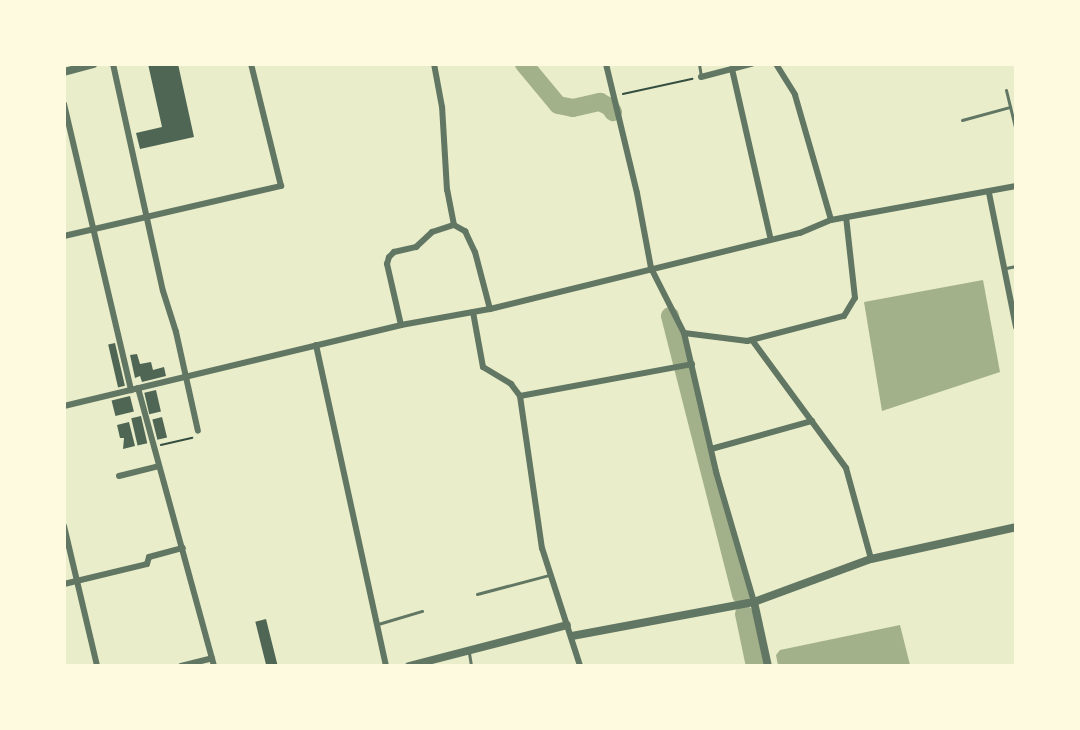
<!DOCTYPE html>
<style>
body{margin:0}
#map{position:relative;width:1080px;height:730px;overflow:hidden;background:#e9edc9;font-family:"Noto Sans",sans-serif}
div>[style]{position:absolute}
.water>*{inset:0;background:#a3b18a}
.river>*{height:18px;margin:-9px;padding:0 9px;transform-origin:9px;border-radius:9px;background:#a3b18a}
.building>*{inset:0;background:#4f6655;transform-origin:0 0}
.path>*{height:1.5px;margin:-0.75px;padding:0 0.75px;transform-origin:0.75px;border-radius:0.75px;background:#344e41}
.service>*{height:3px;margin:-1.5px;padding:0 1.5px;transform-origin:1.5px;border-radius:1.5px;background:#617663}
.minor>*{height:6px;margin:-3px;padding:0 3px;transform-origin:3px;border-radius:3px;background:#617663}
.tertiary>*{height:8px;margin:-4px;padding:0 4px;transform-origin:4px;border-radius:4px;background:#617663}
span{translate:-50% -50%;white-space:nowrap;text-align:center;line-height:1.15;-webkit-text-stroke:6px #fefae0;paint-order:stroke}
.frame{position:absolute;inset:0;border:66px solid #fefae0;pointer-events:none}
</style>
<div id="map">
<div class="water">
<i style="clip-path:polygon(983px 280px,1000px 372px,882px 411px,864px 302px)"></i>
<i style="clip-path:polygon(900px 625px,910px 665px,778px 665px,776px 655px,780px 650px)"></i>
</div>
<div class="river">
<i style="left:524px;top:64px;width:53px;rotate:50.3deg"></i>
<i style="left:558px;top:105px;width:15px;rotate:11deg"></i>
<i style="left:573px;top:108px;width:28px;rotate:-13deg"></i>
<i style="left:600px;top:102px;width:11px;rotate:27deg"></i>
<i style="left:610px;top:107px;width:6px;rotate:59deg"></i>
<i style="left:670px;top:316px;width:288px;rotate:75.7deg"></i>
<i style="left:744px;top:614px;width:53px;rotate:78.1deg"></i>
</div>
<div class="building">
<i style="clip-path:polygon(148px 64px,178px 64px,194px 137px,140px 149px,136px 133px,162px 127px)"></i>
<i style="left:115px;top:343px;width:44px;height:7px;rotate:77deg"></i>
<i style="clip-path:polygon(137px 354px,140px 364px,151px 362px,153px 370px,164px 367px,166px 376px,142px 382px,140px 376px,135px 378px,130px 355px)"></i>
<i style="left:156px;top:390px;width:22px;height:12px;rotate:77deg"></i>
<i style="left:130px;top:396px;width:16px;height:19px;rotate:76deg"></i>
<i style="left:141px;top:416px;width:28px;height:10px;rotate:77deg"></i>
<i style="left:162px;top:417px;width:21px;height:10px;rotate:76deg"></i>
<i style="clip-path:polygon(129px 422px,135px 446px,123px 449px,124px 438px,120px 438px,117px 425px)"></i>
<i style="left:266px;top:619px;width:49px;height:11px;rotate:76deg"></i>
</div>
<div class="path">
<i style="left:623px;top:94px;width:71px;rotate:-12.3deg"></i>
<i style="left:161px;top:445px;width:32px;rotate:-13deg"></i>
</div>
<div class="service">
<i style="left:699px;top:64px;width:13px;rotate:81deg"></i>
<i style="left:1006px;top:90px;width:42px;rotate:76.3deg"></i>
<i style="left:962px;top:120px;width:50px;rotate:-15.2deg"></i>
<i style="left:1006px;top:268px;width:10px;rotate:-11deg"></i>
<i style="left:477px;top:594px;width:74px;rotate:-14.8deg"></i>
<i style="left:378px;top:624px;width:46px;rotate:-16.5deg"></i>
<i style="left:469px;top:653px;width:13px;rotate:81deg"></i>
</div>
<div class="minor">
<i style="left:113px;top:64px;width:232px;rotate:77.6deg"></i>
<i style="left:163px;top:291px;width:43px;rotate:72.4deg"></i>
<i style="left:176px;top:332px;width:101px;rotate:77.5deg"></i>
<i style="left:606px;top:64px;width:133px;rotate:76.5deg"></i>
<i style="left:637px;top:193px;width:76px;rotate:79.4deg"></i>
<i style="left:651px;top:268px;width:73px;rotate:63.1deg"></i>
<i style="left:684px;top:333px;width:143px;rotate:77deg"></i>
<i style="left:716px;top:472px;width:135px;rotate:73.7deg"></i>
<i style="left:776px;top:64px;width:36px;rotate:58deg"></i>
<i style="left:795px;top:95px;width:130px;rotate:73.9deg"></i>
<i style="left:732px;top:69px;width:175px;rotate:77.2deg"></i>
<i style="left:701px;top:77px;width:52px;rotate:-14.6deg"></i>
<i style="left:64px;top:104px;width:294px;rotate:76.8deg"></i>
<i style="left:989px;top:193px;width:137px;rotate:78.6deg"></i>
<i style="left:454px;top:225px;width:13px;rotate:29deg"></i>
<i style="left:465px;top:231px;width:23px;rotate:65deg"></i>
<i style="left:475px;top:252px;width:59px;rotate:75.3deg"></i>
<i style="left:64px;top:236px;width:223px;rotate:-13deg"></i>
<i style="left:281px;top:186px;width:126px;rotate:-103.8deg"></i>
<i style="left:473px;top:312px;width:56px;rotate:79.7deg"></i>
<i style="left:483px;top:367px;width:33px;rotate:31deg"></i>
<i style="left:511px;top:384px;width:15px;rotate:53deg"></i>
<i style="left:520px;top:396px;width:154px;rotate:81.8deg"></i>
<i style="left:542px;top:548px;width:124px;rotate:72.1deg"></i>
<i style="left:401px;top:325px;width:63px;rotate:-102.9deg"></i>
<i style="left:387px;top:264px;width:7px;rotate:-74deg"></i>
<i style="left:389px;top:257px;width:7px;rotate:-45deg"></i>
<i style="left:394px;top:252px;width:23px;rotate:-13deg"></i>
<i style="left:416px;top:247px;width:22px;rotate:-43deg"></i>
<i style="left:432px;top:232px;width:23px;rotate:-18deg"></i>
<i style="left:454px;top:225px;width:36px;rotate:-101deg"></i>
<i style="left:447px;top:190px;width:83px;rotate:-93.4deg"></i>
<i style="left:442px;top:107px;width:44px;rotate:-100.5deg"></i>
<i style="left:684px;top:333px;width:64px;rotate:7.2deg"></i>
<i style="left:747px;top:341px;width:100px;rotate:-14.5deg"></i>
<i style="left:844px;top:316px;width:21px;rotate:-59deg"></i>
<i style="left:855px;top:298px;width:81px;rotate:-96.3deg"></i>
<i style="left:752px;top:340px;width:159px;rotate:53.7deg"></i>
<i style="left:846px;top:468px;width:94px;rotate:74.6deg"></i>
<i style="left:316px;top:345px;width:329px;rotate:77.7deg"></i>
<i style="left:138px;top:388px;width:288px;rotate:74.7deg"></i>
<i style="left:520px;top:396px;width:175px;rotate:-10.5deg"></i>
<i style="left:64px;top:406px;width:347px;rotate:-13.5deg"></i>
<i style="left:401px;top:325px;width:90px;rotate:-10.2deg"></i>
<i style="left:490px;top:309px;width:319px;rotate:-13.8deg"></i>
<i style="left:800px;top:233px;width:34px;rotate:-23deg"></i>
<i style="left:831px;top:220px;width:188px;rotate:-10.4deg"></i>
<i style="left:711px;top:449px;width:105px;rotate:-15.5deg"></i>
<i style="left:119px;top:476px;width:41px;rotate:-14deg"></i>
<i style="left:64px;top:526px;width:144px;rotate:76.7deg"></i>
<i style="left:64px;top:584px;width:85px;rotate:-13.5deg"></i>
<i style="left:147px;top:564px;width:7px;rotate:-74deg"></i>
<i style="left:149px;top:557px;width:35px;rotate:-15deg"></i>
<i style="left:181px;top:666px;width:32px;rotate:-14deg"></i>
</div>
<div class="tertiary">
<i style="left:64px;top:72px;width:30px;rotate:-15deg"></i>
<i style="left:754px;top:602px;width:66px;rotate:77.7deg"></i>
<i style="left:572px;top:636px;width:185px;rotate:-10.6deg"></i>
<i style="left:754px;top:602px;width:125px;rotate:-20.2deg"></i>
<i style="left:871px;top:559px;width:148px;rotate:-12.4deg"></i>
<i style="left:409px;top:666px;width:163px;rotate:-14.5deg"></i>
</div>
<div class="frame"></div>
</div>
